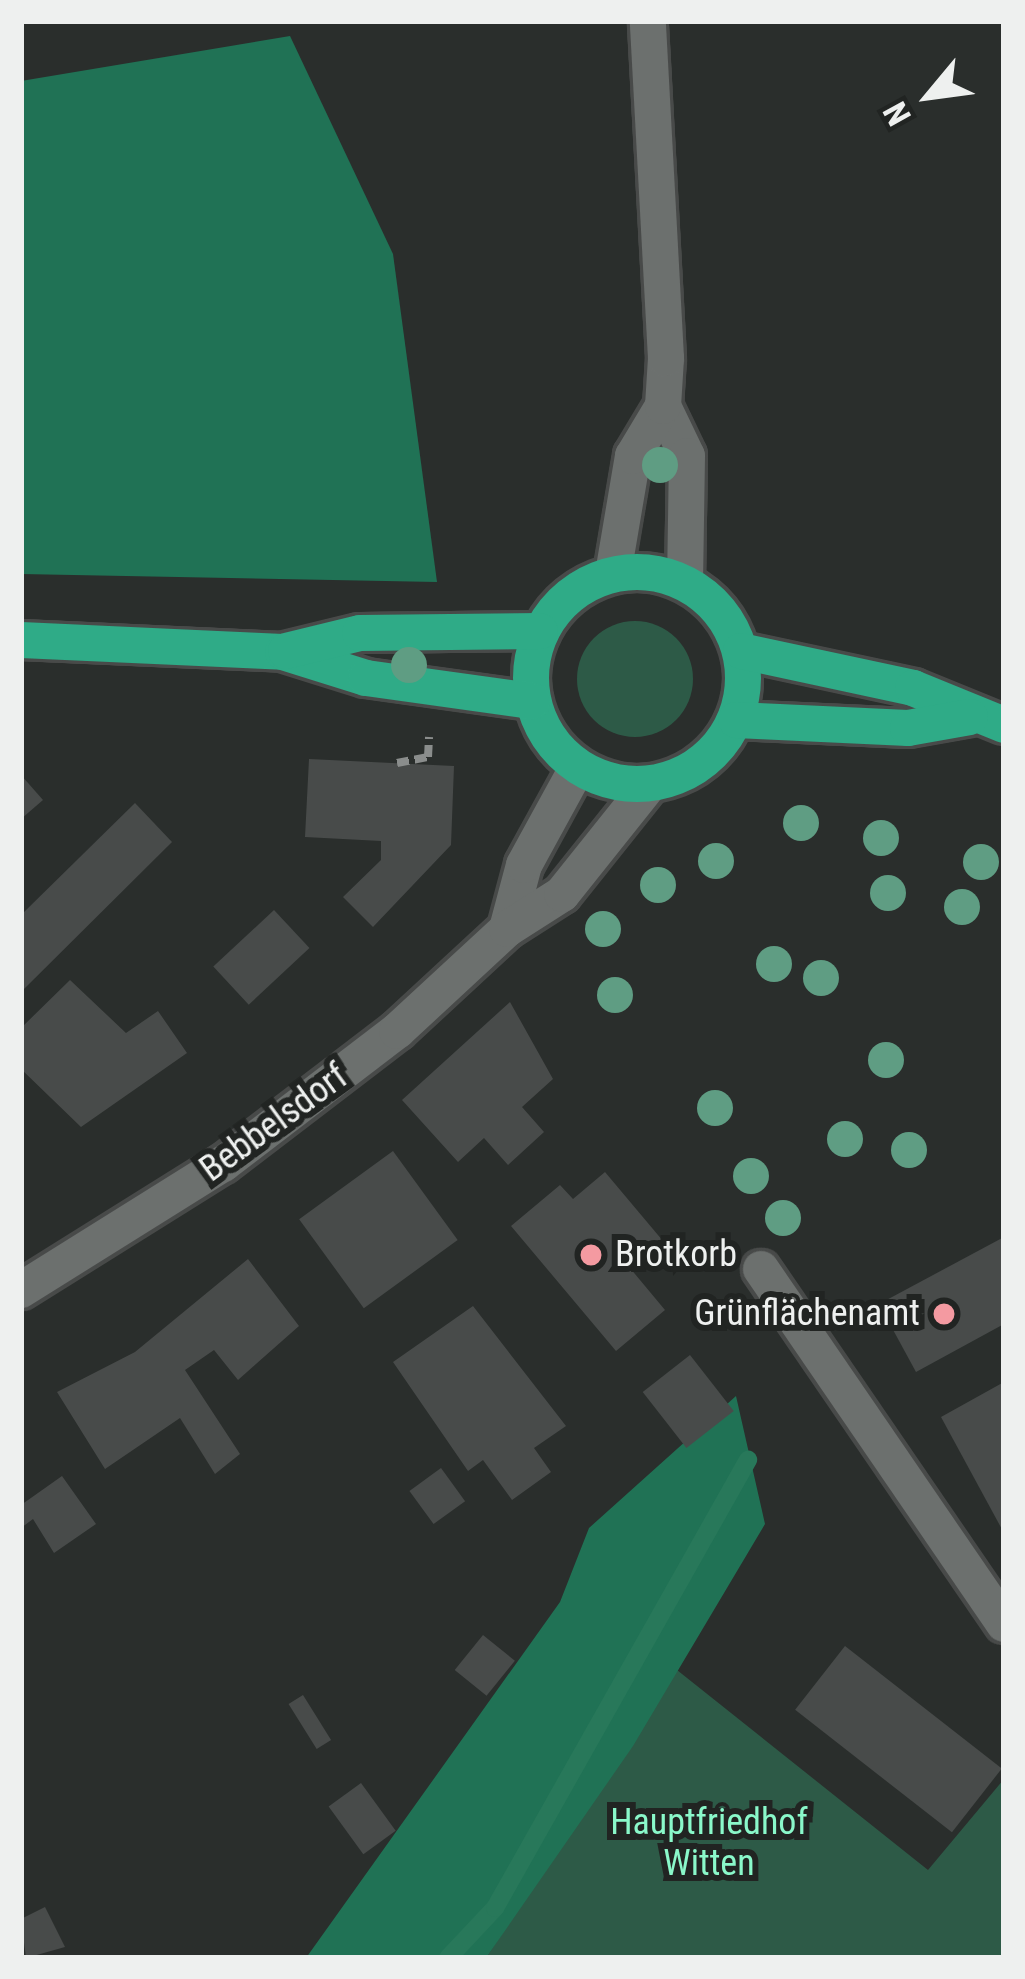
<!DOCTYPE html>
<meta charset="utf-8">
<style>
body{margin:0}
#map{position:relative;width:1025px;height:1979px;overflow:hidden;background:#2a2e2c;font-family:"Roboto Condensed",sans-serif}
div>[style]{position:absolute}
.green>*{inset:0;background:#2d5a47}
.round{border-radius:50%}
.forest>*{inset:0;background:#207255}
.stream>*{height:18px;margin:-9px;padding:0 9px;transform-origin:9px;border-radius:9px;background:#28785a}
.building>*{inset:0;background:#484b4a;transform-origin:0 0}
.path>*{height:8px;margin-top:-4px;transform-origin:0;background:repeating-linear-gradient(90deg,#8a8d8c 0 12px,transparent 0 18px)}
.roads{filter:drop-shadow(3px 0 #484a49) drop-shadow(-3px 0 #484a49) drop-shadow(0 3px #484a49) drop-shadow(0 -3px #484a49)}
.minor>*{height:36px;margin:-18px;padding:0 18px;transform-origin:18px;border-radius:18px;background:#6c706e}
.major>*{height:36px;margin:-18px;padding:0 18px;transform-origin:18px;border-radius:18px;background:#2fab87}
.major>.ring{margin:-18px;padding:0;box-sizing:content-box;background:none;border:36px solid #2fab87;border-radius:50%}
.trees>*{width:36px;height:36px;margin:-18px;border-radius:50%;background:#5f9d83}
.dots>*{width:33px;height:33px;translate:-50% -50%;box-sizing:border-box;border:6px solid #212422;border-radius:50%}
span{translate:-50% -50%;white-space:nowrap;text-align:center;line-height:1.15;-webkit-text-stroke:12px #212422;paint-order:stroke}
.street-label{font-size:36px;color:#eef0ef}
.poi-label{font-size:36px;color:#eef0ef}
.left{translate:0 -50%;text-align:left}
.right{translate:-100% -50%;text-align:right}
.park-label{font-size:36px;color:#8af8ca}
.frame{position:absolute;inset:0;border:24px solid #eef0ef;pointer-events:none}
.north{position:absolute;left:869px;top:36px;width:120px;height:120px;-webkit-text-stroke:9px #212422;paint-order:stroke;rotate:241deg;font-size:33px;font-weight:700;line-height:48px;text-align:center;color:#eef0ef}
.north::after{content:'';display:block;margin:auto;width:42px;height:54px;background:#eef0ef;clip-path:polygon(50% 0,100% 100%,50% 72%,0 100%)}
</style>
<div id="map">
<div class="green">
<i class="round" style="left:577px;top:621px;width:116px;height:116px"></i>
<i style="clip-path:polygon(677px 1670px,928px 1870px,1004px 1779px,1004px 1958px,486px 1958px)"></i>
</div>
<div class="forest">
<i style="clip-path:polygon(290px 36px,393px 254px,437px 582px,21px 574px,21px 81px)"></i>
<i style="clip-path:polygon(736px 1396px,765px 1524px,633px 1746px,486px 1958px,306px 1958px,560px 1602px,589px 1528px)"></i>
</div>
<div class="stream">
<i style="left:448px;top:1958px;width:69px;rotate:-46.8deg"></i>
<i style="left:495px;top:1908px;width:515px;rotate:-60.55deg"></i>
</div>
<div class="building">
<i style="clip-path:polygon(309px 759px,454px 766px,451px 845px,373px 927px,343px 897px,381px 860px,381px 841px,305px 837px)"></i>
<i style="clip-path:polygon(21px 775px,43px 800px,21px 819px)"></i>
<i style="clip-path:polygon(135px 803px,172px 842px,21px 992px,21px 915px)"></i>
<i style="left:274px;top:910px;width:52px;height:83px;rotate:47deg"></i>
<i style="clip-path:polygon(70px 980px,126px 1033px,158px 1011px,187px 1053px,81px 1127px,21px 1069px,21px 1028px)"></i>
<i style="clip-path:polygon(510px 1002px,553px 1079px,522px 1107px,544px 1132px,508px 1165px,484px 1138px,458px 1162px,402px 1100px)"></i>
<i style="left:393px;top:1151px;width:110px;height:116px;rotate:54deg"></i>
<i style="clip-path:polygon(605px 1172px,663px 1241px,630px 1268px,665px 1310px,616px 1351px,511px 1226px,560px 1185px,573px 1199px)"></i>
<i style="clip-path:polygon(1004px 1237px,1004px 1324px,916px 1372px,879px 1304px)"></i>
<i style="clip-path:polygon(248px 1259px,299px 1326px,238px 1380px,214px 1350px,185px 1370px,240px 1454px,215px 1474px,180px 1418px,105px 1469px,57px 1392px,135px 1352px)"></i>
<i style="clip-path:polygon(473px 1306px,566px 1426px,534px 1448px,551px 1472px,512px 1500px,483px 1460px,468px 1471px,393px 1362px)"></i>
<i style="left:690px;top:1355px;width:71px;height:60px;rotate:52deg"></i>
<i style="clip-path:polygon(1004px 1382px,1004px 1533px,941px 1417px)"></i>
<i style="left:441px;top:1468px;width:41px;height:39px;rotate:54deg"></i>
<i style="clip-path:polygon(62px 1476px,96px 1524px,54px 1553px,33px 1519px,21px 1528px,21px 1505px)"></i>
<i style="left:483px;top:1635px;width:41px;height:45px;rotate:39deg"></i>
<i style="left:845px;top:1646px;width:199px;height:81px;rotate:38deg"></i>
<i style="left:303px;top:1695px;width:53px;height:17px;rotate:58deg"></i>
<i style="left:361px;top:1783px;width:59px;height:40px;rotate:54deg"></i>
<i style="clip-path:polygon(45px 1907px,65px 1947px,26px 1958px,21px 1919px)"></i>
</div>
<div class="path">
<i style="left:397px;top:763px;width:32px;rotate:-11deg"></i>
<i style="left:428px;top:757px;width:20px;rotate:-87deg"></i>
</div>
<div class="roads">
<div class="minor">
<i style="left:663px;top:406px;width:55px;rotate:64.4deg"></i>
<i style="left:687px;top:456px;width:126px;rotate:90.9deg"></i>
<i style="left:613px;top:574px;width:120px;rotate:-80.4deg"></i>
<i style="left:633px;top:456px;width:58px;rotate:-59deg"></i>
<i style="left:663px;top:406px;width:48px;rotate:-86.4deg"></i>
<i style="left:666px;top:358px;width:337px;rotate:-93.1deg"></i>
<i style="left:507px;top:929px;width:66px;rotate:-75.1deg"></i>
<i style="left:524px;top:865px;width:111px;rotate:-61.3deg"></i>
<i style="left:761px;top:1269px;width:430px;rotate:55.6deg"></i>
<i style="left:21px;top:1290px;width:238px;rotate:-32deg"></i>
<i style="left:223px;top:1164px;width:219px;rotate:-37.4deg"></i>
<i style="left:397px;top:1031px;width:150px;rotate:-42.8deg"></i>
<i style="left:507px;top:929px;width:65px;rotate:-32.5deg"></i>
<i style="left:562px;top:894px;width:139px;rotate:-51.4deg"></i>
</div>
<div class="major">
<i class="ring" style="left:531px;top:572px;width:176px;height:176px"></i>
<i style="left:21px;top:640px;width:262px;rotate:2.6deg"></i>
<i style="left:283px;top:652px;width:87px;rotate:17.4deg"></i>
<i style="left:366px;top:678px;width:168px;rotate:7.9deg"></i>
<i style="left:286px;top:651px;width:76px;rotate:-13.7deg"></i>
<i style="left:360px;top:633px;width:180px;rotate:-0.6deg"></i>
<i style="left:741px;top:651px;width:176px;rotate:12.1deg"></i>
<i style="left:913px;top:688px;width:98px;rotate:22.1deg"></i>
<i style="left:736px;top:720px;width:172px;rotate:2.7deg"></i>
<i style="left:908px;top:728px;width:63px;rotate:-10.1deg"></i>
</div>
</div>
<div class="trees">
<i style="left:660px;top:465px"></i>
<i style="left:409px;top:665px"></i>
<i style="left:801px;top:823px"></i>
<i style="left:881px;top:838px"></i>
<i style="left:716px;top:861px"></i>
<i style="left:981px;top:862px"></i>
<i style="left:658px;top:885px"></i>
<i style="left:888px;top:893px"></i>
<i style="left:962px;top:907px"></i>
<i style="left:603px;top:929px"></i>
<i style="left:774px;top:964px"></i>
<i style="left:821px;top:978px"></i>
<i style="left:615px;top:995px"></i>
<i style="left:886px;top:1060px"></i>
<i style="left:715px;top:1108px"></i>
<i style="left:845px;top:1139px"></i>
<i style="left:909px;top:1150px"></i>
<i style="left:751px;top:1176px"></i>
<i style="left:783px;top:1218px"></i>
</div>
<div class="dots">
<i style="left:591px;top:1255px;background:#f49aa1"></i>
<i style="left:944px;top:1314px;background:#f49aa1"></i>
</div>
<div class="street-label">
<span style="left:274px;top:1123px;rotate:-36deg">Bebbelsdorf</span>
</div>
<div class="poi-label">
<span class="left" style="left:615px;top:1255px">Brotkorb</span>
<span class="right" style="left:920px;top:1314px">Grünflächenamt</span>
</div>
<div class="park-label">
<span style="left:709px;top:1843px">Hauptfriedhof<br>Witten</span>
</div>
<div class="frame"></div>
<div class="north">N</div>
</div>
